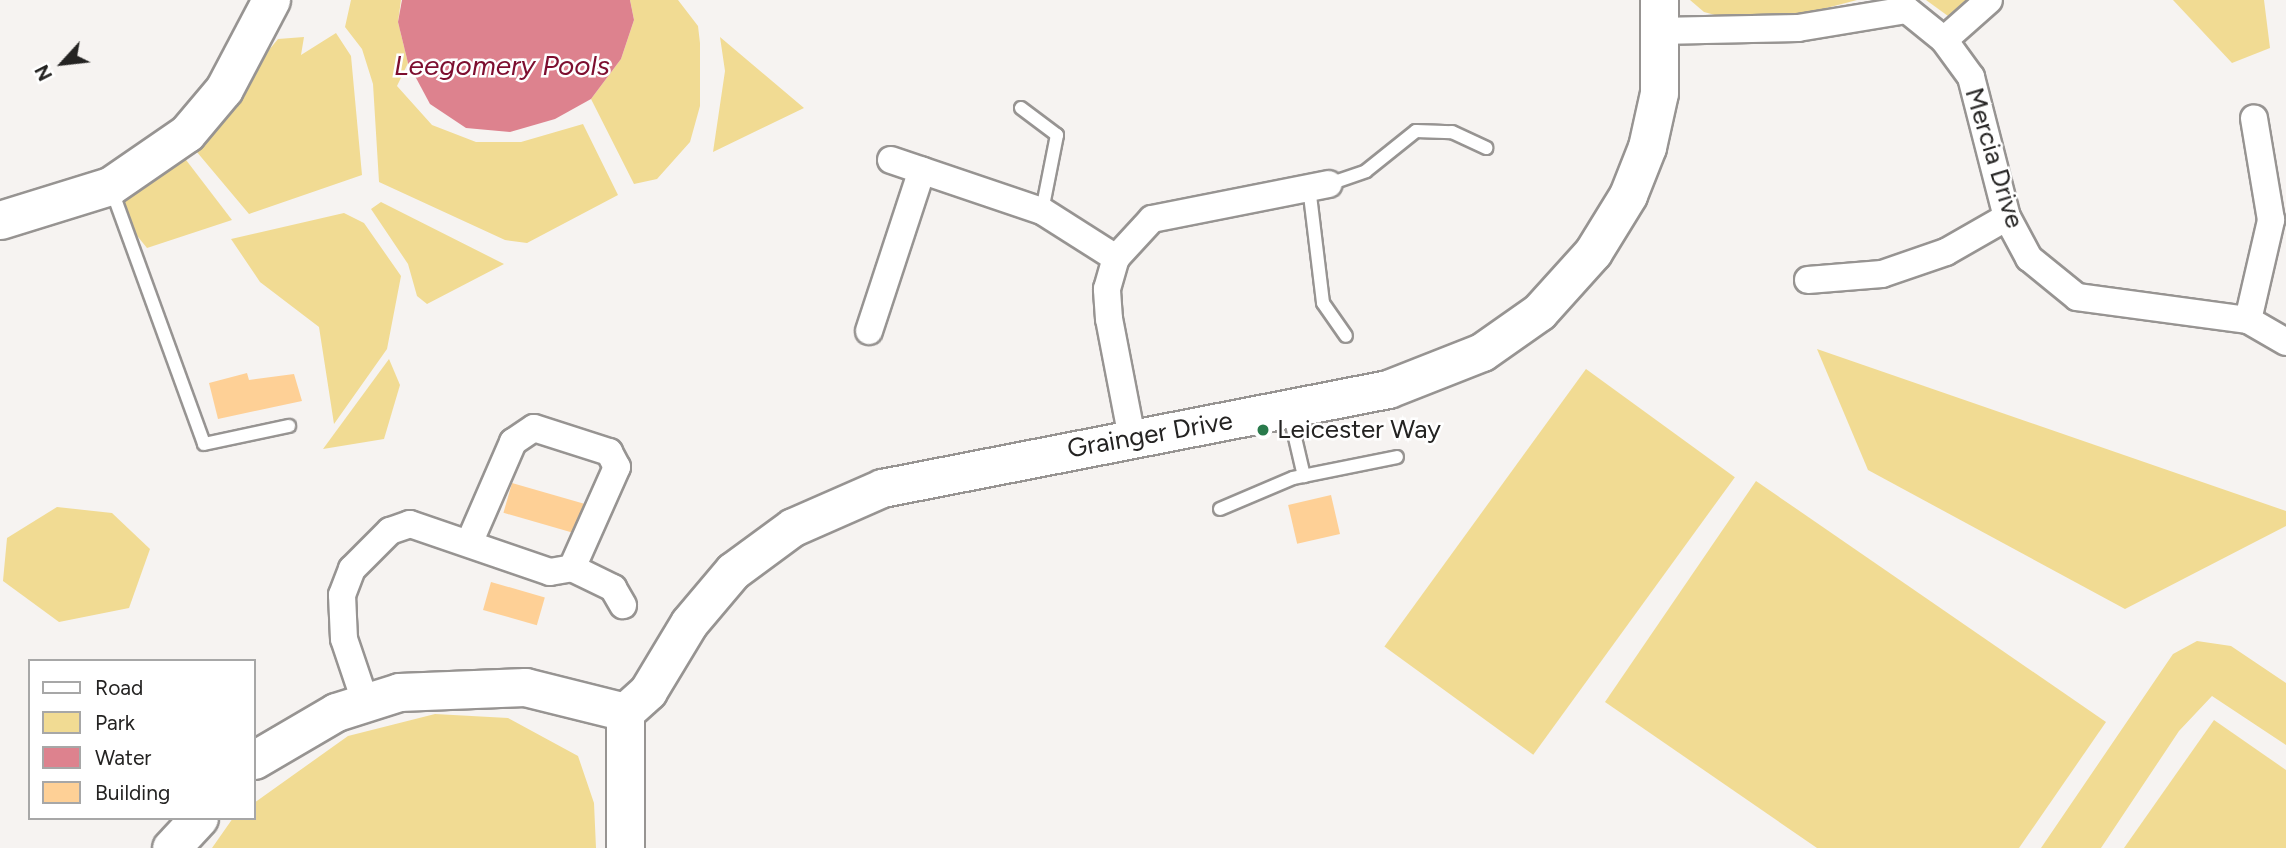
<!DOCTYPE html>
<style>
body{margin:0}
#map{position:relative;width:2286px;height:848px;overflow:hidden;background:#f6f3f1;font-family:Figtree,sans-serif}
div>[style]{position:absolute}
.green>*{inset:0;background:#f1db93;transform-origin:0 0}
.water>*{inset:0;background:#dd828e}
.building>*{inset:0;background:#fed096;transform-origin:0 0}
.roads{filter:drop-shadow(2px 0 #979492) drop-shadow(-2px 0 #979492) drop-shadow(0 2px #979492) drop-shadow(0 -2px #979492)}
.lane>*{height:12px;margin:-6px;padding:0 6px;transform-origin:6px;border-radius:6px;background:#fff}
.street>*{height:26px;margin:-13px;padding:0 13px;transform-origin:13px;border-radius:13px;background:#fff}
.secondary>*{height:37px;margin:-18.5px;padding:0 18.5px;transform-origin:18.5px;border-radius:18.5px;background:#fff}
.dots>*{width:19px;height:19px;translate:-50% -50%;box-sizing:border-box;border:4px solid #fff;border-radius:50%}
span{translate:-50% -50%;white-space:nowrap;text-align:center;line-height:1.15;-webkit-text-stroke:5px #fff;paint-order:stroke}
.street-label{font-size:26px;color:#242322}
.poi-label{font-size:26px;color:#242322}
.left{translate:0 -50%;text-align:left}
.water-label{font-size:28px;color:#7d0e2f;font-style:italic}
.legend{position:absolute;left:28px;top:659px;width:228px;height:161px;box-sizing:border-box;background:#fff;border:2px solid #a7a7a7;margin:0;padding:9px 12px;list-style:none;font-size:21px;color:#242322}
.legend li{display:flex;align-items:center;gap:14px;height:35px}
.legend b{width:35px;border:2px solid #a7a7a7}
.north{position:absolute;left:28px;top:28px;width:70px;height:70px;-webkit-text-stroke:5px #fff;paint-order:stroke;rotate:243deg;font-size:19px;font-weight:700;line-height:28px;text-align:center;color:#242322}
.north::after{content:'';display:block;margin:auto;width:24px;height:32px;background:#242322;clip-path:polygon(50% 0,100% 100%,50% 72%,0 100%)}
</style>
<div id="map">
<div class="green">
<i style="clip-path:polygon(351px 0,401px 0,398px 22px,408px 63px,397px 86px,432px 125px,476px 142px,521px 142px,583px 124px,618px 195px,527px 243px,505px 240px,379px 182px,373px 84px,362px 49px,345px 27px)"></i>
<i style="clip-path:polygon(630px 0,678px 0,698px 26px,700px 43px,700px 106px,690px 142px,657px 179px,634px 184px,591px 99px,621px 59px,634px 20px)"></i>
<i style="clip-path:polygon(1690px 0,1857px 0,1796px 16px,1726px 18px,1704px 12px)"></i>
<i style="clip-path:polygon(1926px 0,1966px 0,1948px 16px)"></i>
<i style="clip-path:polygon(2173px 0,2264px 0,2270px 48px,2232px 63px)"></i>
<i style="clip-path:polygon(336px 33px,351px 56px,362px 175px,249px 214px,191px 145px,278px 39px,304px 37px,301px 55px)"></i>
<i style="clip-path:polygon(720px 37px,804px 108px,713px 152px,725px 71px)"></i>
<i style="clip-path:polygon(183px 156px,232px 220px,147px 248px,130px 227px,121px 197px)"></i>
<i style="clip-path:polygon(381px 202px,504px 264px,427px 304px,417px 296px,408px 264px,371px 209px)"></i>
<i style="clip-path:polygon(344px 213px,364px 223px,401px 276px,387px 349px,334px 424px,319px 327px,260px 282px,231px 239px)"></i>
<i style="clip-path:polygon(1817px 349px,2286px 511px,2286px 526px,2125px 609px,1868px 470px)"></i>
<i style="clip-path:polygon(389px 359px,400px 385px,384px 439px,323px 449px)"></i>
<i style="left:1586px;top:369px;width:184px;height:343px;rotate:36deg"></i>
<i style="clip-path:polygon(1756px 481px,2106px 722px,2019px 848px,1817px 848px,1605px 702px)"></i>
<i style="clip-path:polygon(57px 507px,112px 513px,150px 549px,129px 608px,59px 622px,3px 581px,7px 538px)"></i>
<i style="clip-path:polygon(2197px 641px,2231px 646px,2286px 683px,2286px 745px,2212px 696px,2179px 731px,2101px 848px,2041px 848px,2173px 654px)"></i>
<i style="clip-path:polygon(435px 714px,508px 718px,578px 756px,594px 803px,596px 848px,212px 848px,233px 818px,254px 818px,254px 803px,348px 736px)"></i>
<i style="clip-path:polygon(2214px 720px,2286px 770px,2286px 848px,2124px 848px)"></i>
</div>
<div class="water">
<i style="clip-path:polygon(402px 0,630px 0,634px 20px,621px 59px,591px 99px,555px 119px,510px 132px,466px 128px,430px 104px,408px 63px,398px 22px)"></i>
</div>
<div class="building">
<i style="clip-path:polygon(247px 373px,249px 380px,294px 374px,302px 401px,218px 419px,209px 383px)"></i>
<i style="left:512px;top:483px;width:75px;height:31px;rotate:16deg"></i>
<i style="left:1331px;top:495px;width:40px;height:44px;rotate:77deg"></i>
<i style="left:491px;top:582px;width:56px;height:29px;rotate:16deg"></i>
</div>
<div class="roads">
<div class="lane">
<i style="left:1021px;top:108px;width:45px;rotate:36.9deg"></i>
<i style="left:1057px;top:135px;width:77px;rotate:101.2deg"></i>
<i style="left:1329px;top:184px;width:39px;rotate:-19deg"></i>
<i style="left:1366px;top:171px;width:64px;rotate:-38.7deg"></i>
<i style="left:1416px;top:131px;width:36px;rotate:2deg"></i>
<i style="left:1452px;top:132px;width:38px;rotate:25deg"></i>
<i style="left:1309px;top:187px;width:117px;rotate:83.1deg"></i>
<i style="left:1323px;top:303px;width:40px;rotate:55.1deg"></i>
<i style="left:111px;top:188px;width:272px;rotate:70deg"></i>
<i style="left:204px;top:444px;width:87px;rotate:-12deg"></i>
<i style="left:1289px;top:412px;width:66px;rotate:76.8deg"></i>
<i style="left:1220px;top:509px;width:79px;rotate:-23deg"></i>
<i style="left:1293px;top:478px;width:106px;rotate:-11.4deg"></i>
</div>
<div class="street">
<i style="left:1659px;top:31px;width:139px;rotate:-1.2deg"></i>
<i style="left:1798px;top:28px;width:110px;rotate:-9.4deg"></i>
<i style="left:1907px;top:10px;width:48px;rotate:39deg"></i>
<i style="left:1944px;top:40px;width:46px;rotate:53.9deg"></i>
<i style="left:1971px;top:77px;width:145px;rotate:75.6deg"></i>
<i style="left:2007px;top:217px;width:47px;rotate:61.8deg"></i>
<i style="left:2029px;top:258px;width:62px;rotate:39.1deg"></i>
<i style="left:2077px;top:297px;width:173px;rotate:7.7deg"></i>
<i style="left:2248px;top:320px;width:44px;rotate:30.1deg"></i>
<i style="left:1944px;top:40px;width:60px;rotate:-41.6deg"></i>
<i style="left:891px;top:160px;width:159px;rotate:18.7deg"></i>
<i style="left:1042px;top:211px;width:88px;rotate:32.4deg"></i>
<i style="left:1808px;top:280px;width:74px;rotate:-4.6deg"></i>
<i style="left:1882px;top:274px;width:68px;rotate:-19deg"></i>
<i style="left:1946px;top:252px;width:70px;rotate:-29.8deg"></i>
<i style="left:2248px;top:320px;width:103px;rotate:-77deg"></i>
<i style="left:2271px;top:220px;width:103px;rotate:-99.5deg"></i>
<i style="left:869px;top:331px;width:169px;rotate:-71.8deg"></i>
<i style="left:1132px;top:438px;width:121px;rotate:-100.9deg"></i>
<i style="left:1109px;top:319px;width:30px;rotate:-94deg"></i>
<i style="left:1107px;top:289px;width:32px;rotate:-74deg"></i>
<i style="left:1116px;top:258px;width:53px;rotate:-47.3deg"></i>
<i style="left:1152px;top:219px;width:180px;rotate:-11.2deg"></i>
<i style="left:470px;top:541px;width:108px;rotate:-66.5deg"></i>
<i style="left:513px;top:442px;width:25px;rotate:-34deg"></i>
<i style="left:534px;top:428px;width:79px;rotate:17.7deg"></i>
<i style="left:609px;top:452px;width:17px;rotate:62deg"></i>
<i style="left:617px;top:467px;width:111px;rotate:114deg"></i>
<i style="left:365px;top:701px;width:65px;rotate:-108.7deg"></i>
<i style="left:344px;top:639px;width:44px;rotate:-92.6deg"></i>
<i style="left:342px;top:595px;width:28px;rotate:-69deg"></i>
<i style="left:352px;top:569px;width:54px;rotate:-45deg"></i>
<i style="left:390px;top:531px;width:21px;rotate:-19deg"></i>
<i style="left:410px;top:524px;width:148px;rotate:18.9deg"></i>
<i style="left:550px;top:572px;width:22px;rotate:-10deg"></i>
<i style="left:572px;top:568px;width:46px;rotate:26deg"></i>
<i style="left:613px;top:588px;width:20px;rotate:60deg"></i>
</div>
<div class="secondary">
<i style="left:0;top:220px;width:115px;rotate:-17.2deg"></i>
<i style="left:110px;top:186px;width:93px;rotate:-34.5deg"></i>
<i style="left:187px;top:133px;width:57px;rotate:-49.9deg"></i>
<i style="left:224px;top:89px;width:101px;rotate:-62.2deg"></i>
<i style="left:254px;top:760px;width:95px;rotate:-30.3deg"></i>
<i style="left:336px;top:712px;width:66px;rotate:-17.6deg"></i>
<i style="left:399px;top:692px;width:126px;rotate:-2.3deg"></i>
<i style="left:525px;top:687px;width:103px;rotate:14deg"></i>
<i style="left:171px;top:848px;width:41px;rotate:-47deg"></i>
<i style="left:625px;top:848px;width:136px;rotate:-90deg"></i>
<i style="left:625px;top:712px;width:31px;rotate:-42deg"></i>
<i style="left:648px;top:691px;width:79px;rotate:-58.9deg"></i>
<i style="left:689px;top:623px;width:68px;rotate:-49.8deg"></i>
<i style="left:733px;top:571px;width:74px;rotate:-36.3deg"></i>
<i style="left:793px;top:527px;width:97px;rotate:-23.7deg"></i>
<i style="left:882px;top:488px;width:516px;rotate:-11.07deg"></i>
<i style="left:1388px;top:389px;width:101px;rotate:-21.5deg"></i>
<i style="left:1482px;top:352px;width:70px;rotate:-35.1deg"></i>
<i style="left:1539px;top:312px;width:81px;rotate:-48deg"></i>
<i style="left:1593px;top:252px;width:67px;rotate:-58.4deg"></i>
<i style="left:1628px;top:195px;width:52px;rotate:-68.4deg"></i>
<i style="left:1647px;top:147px;width:55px;rotate:-77.5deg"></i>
<i style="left:1659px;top:93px;width:93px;rotate:-90deg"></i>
</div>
</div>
<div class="dots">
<i style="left:1263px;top:430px;background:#297a4b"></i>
</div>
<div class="street-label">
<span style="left:1994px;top:158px;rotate:73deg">Mercia Drive</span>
<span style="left:1150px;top:435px;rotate:-10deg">Grainger Drive</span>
</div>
<div class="poi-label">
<span class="left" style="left:1277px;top:430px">Leicester Way</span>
</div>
<div class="water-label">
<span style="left:502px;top:65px">Leegomery Pools</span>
</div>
<ul class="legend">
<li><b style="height:9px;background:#fff"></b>Road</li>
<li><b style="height:19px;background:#f1db93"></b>Park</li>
<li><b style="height:19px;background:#dd828e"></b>Water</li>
<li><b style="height:19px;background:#fed096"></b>Building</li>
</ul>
<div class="north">N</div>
</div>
